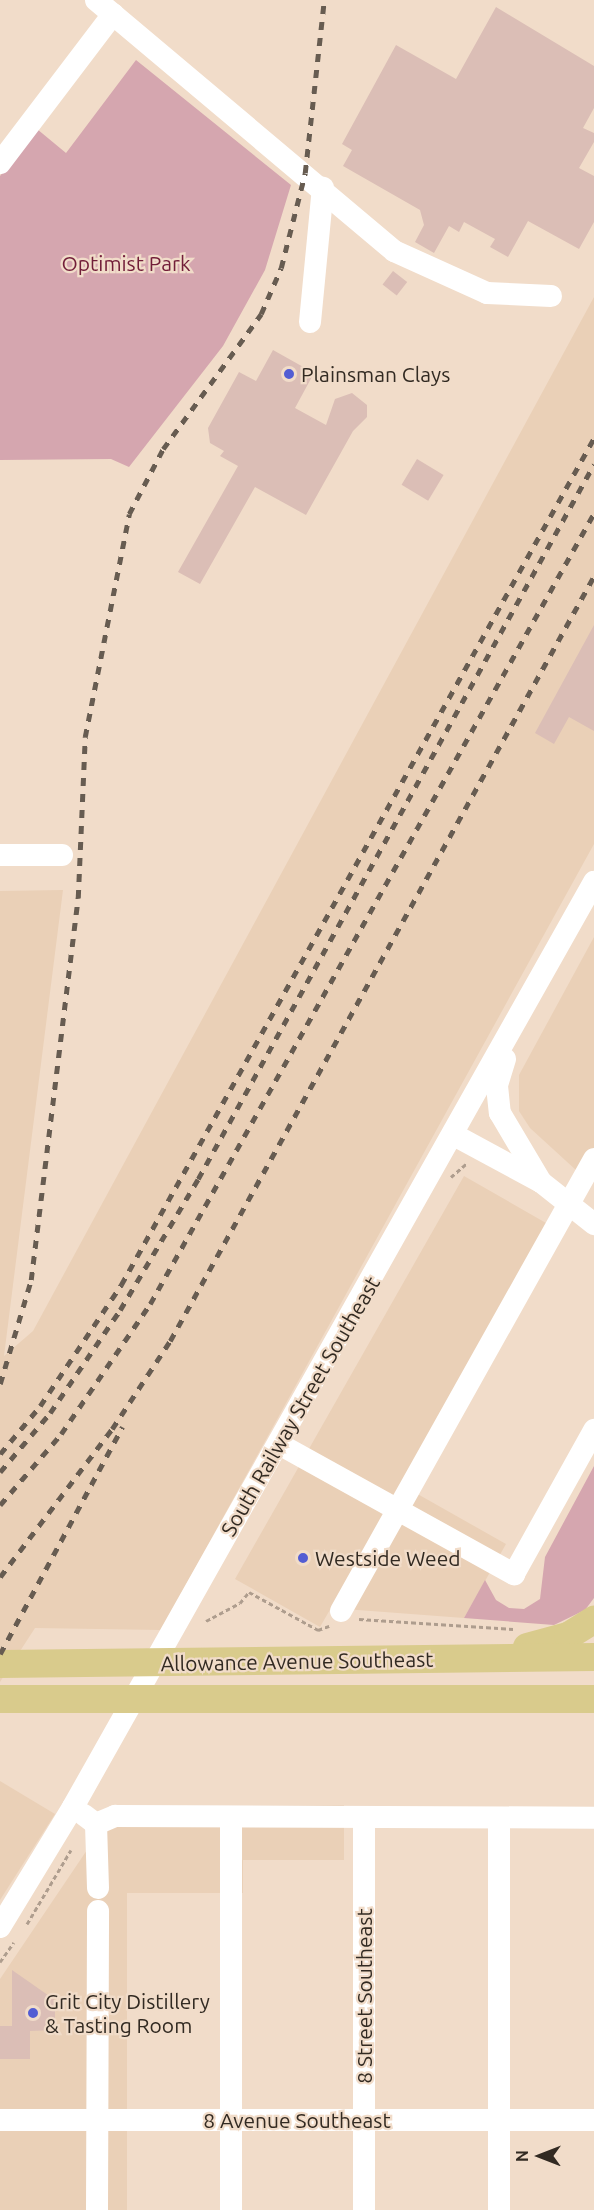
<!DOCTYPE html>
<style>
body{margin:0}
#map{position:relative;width:594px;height:2210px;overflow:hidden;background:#f1dcc9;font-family:Ubuntu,sans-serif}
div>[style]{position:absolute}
.built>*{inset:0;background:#ead0b7}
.green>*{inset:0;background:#d5a6af}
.building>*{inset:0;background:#dbbeb6;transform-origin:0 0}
.path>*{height:3px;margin-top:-1.5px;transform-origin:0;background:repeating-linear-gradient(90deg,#ae9d8e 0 4.5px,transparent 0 7.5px)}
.minor>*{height:22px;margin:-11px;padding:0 11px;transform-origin:11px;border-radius:11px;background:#fff}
.major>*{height:28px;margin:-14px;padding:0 14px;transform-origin:14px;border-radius:14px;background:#d9cb8c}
.rail>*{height:4.5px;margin-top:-2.25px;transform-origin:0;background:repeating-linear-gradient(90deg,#675c51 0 8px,transparent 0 16px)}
.dots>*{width:16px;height:16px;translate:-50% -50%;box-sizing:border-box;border:3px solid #f1dcc9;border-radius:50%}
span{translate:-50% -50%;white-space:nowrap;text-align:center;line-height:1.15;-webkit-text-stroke:4.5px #f1dcc9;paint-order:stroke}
.park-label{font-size:21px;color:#721e39}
.poi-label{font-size:21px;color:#322a22}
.left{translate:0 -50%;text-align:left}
.street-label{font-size:21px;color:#322a22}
.north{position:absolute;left:510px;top:2126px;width:60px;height:60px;-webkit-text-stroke:4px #f1dcc9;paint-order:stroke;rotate:270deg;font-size:16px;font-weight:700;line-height:24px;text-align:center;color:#322a22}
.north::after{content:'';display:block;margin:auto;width:21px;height:27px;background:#322a22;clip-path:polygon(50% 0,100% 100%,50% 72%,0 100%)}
</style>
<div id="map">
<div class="built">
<i style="clip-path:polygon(594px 297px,594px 844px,161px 1630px,35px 1628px,0 1682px,0 891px,63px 890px,4px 1356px,33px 1331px)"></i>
<i style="clip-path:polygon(594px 937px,594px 1173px,589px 1182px,530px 1128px,519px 1111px,519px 1075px)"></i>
<i style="clip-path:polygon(464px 1176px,560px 1231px,414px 1492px,506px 1544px,464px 1618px,331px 1608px,320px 1627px,235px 1579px)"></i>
<i style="clip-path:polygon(0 1781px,55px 1814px,0 1900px)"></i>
<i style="clip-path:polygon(344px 1805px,344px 1860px,243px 1860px,243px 1893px,127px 1893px,127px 2210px,0 2210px,0 1979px,116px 1807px)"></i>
</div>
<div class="green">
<i style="clip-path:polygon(136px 60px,291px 185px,265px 270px,223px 346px,129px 467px,111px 459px,0 460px,0 176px,37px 129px,66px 153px)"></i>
<i style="clip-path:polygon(594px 1466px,594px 1598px,585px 1610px,554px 1625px,464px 1618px,485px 1580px,496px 1600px,509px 1608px,524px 1609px,540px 1599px,545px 1557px)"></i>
</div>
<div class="building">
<i style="clip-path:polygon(496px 7px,594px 66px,594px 108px,583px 128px,594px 133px,594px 142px,579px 168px,594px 176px,594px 222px,579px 249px,528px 221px,508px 257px,490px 247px,495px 239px,464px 222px,459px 232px,449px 226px,434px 253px,415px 242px,424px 225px,420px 210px,343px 166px,352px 150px,342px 144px,396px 45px,456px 79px)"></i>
<i style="left:393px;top:271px;width:18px;height:17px;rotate:38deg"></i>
<i style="clip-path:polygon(273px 350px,314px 373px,295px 408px,326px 425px,335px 399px,352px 393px,367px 405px,367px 417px,353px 431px,306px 515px,255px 487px,200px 584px,178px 572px,238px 466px,220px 456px,224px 451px,210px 443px,208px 428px,239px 372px,256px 381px)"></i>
<i style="left:417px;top:459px;width:31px;height:30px;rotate:31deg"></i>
<i style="clip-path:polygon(594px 625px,594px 731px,569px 717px,554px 744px,535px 733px)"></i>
<i style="clip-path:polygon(12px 1970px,55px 2000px,55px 2030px,30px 2031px,30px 2059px,0 2059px,0 2026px,12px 2026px)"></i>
</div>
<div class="path">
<i style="left:451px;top:1177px;width:20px;rotate:-41deg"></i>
<i style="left:359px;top:1619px;width:155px;rotate:3.7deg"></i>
<i style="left:206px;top:1621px;width:38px;rotate:-28deg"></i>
<i style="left:240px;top:1603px;width:14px;rotate:-51deg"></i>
<i style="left:249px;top:1592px;width:79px;rotate:28.8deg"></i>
<i style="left:318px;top:1630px;width:12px;rotate:-20deg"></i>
<i style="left:27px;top:1924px;width:86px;rotate:-59.3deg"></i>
<i style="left:0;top:1962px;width:24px;rotate:-55deg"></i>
</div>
<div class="minor">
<i style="left:96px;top:0;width:390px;rotate:40.1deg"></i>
<i style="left:394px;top:251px;width:102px;rotate:24.3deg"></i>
<i style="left:487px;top:293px;width:64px;rotate:2.7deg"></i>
<i style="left:0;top:163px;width:187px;rotate:-52.8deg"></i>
<i style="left:310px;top:322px;width:135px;rotate:-84.5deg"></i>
<i style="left:0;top:855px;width:62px"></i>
<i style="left:505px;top:1059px;width:28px;rotate:107deg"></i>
<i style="left:497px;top:1086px;width:27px;rotate:84deg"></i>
<i style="left:500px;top:1113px;width:80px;rotate:59.3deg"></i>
<i style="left:454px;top:1135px;width:99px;rotate:28.4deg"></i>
<i style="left:541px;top:1182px;width:68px;rotate:38.4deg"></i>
<i style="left:279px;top:1444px;width:269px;rotate:29deg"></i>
<i style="left:514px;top:1574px;width:165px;rotate:-60.9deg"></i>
<i style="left:341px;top:1611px;width:518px;rotate:-60.76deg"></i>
<i style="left:84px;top:1815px;width:15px;rotate:37deg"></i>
<i style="left:96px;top:1824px;width:64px;rotate:88.2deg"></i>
<i style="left:364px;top:1817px;width:393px;rotate:90deg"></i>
<i style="left:96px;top:1824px;width:21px;rotate:-23deg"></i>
<i style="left:115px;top:1816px;width:479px;rotate:0.2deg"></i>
<i style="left:0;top:1927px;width:140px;rotate:-58.7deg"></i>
<i style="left:73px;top:1807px;width:1062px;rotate:-60.61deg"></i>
<i style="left:0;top:2120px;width:594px"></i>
<i style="left:97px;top:2210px;width:299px;rotate:-89.8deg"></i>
<i style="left:231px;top:2210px;width:391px;rotate:-90deg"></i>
<i style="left:499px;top:2210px;width:391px;rotate:-90deg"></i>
</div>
<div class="major">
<i style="left:527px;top:1647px;width:42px;rotate:-15deg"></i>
<i style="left:568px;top:1636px;width:31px;rotate:-32deg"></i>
<i style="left:0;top:1664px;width:594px;rotate:-0.68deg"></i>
<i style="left:0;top:1699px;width:594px"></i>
</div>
<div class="rail">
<i style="left:0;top:1384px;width:109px;rotate:-73.4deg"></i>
<i style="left:31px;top:1280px;width:385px;rotate:-83deg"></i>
<i style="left:78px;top:898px;width:161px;rotate:-87.5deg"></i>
<i style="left:85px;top:737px;width:227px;rotate:-78.8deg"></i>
<i style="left:129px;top:514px;width:73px;rotate:-62.4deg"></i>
<i style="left:163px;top:449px;width:167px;rotate:-54deg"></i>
<i style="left:261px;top:314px;width:50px;rotate:-66.5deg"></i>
<i style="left:281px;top:268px;width:98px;rotate:-75.8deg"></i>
<i style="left:305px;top:173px;width:174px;rotate:-83.7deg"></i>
<i style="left:0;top:1454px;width:62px;rotate:-50.2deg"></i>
<i style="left:40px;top:1406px;width:146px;rotate:-56.2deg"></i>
<i style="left:121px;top:1285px;width:970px;rotate:-60.82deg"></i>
<i style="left:0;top:1472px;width:77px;rotate:-49.7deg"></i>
<i style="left:50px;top:1413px;width:125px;rotate:-55.8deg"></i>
<i style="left:120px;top:1310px;width:152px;rotate:-59.2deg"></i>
<i style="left:198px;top:1179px;width:817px;rotate:-61.02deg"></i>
<i style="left:0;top:1505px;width:94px;rotate:-49.3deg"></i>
<i style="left:61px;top:1434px;width:158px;rotate:-55.6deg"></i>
<i style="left:150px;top:1304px;width:907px;rotate:-60.69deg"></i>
<i style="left:0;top:1577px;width:186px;rotate:-52.9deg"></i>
<i style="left:112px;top:1429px;width:105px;rotate:-56.6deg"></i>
<i style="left:170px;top:1341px;width:875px;rotate:-61deg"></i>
<i style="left:0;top:1654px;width:258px;rotate:-61.7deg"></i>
</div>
<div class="dots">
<i style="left:289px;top:374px;background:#535dd3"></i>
<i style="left:303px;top:1558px;background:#535dd3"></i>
<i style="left:33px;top:2013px;background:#535dd3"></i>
</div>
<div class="park-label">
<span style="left:126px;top:263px">Optimist Park</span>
</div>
<div class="poi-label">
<span class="left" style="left:301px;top:374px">Plainsman Clays</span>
<span class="left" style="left:315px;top:1558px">Westside Weed</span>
<span class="left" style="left:45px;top:2013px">Grit City Distillery<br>&amp; Tasting Room</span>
</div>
<div class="street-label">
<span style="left:300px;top:1406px;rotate:-60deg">South Railway Street Southeast</span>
<span style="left:297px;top:1661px;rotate:-1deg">Allowance Avenue Southeast</span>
<span style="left:364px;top:1996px;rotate:-90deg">8 Street Southeast</span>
<span style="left:297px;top:2120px">8 Avenue Southeast</span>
</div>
<div class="north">N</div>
</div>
